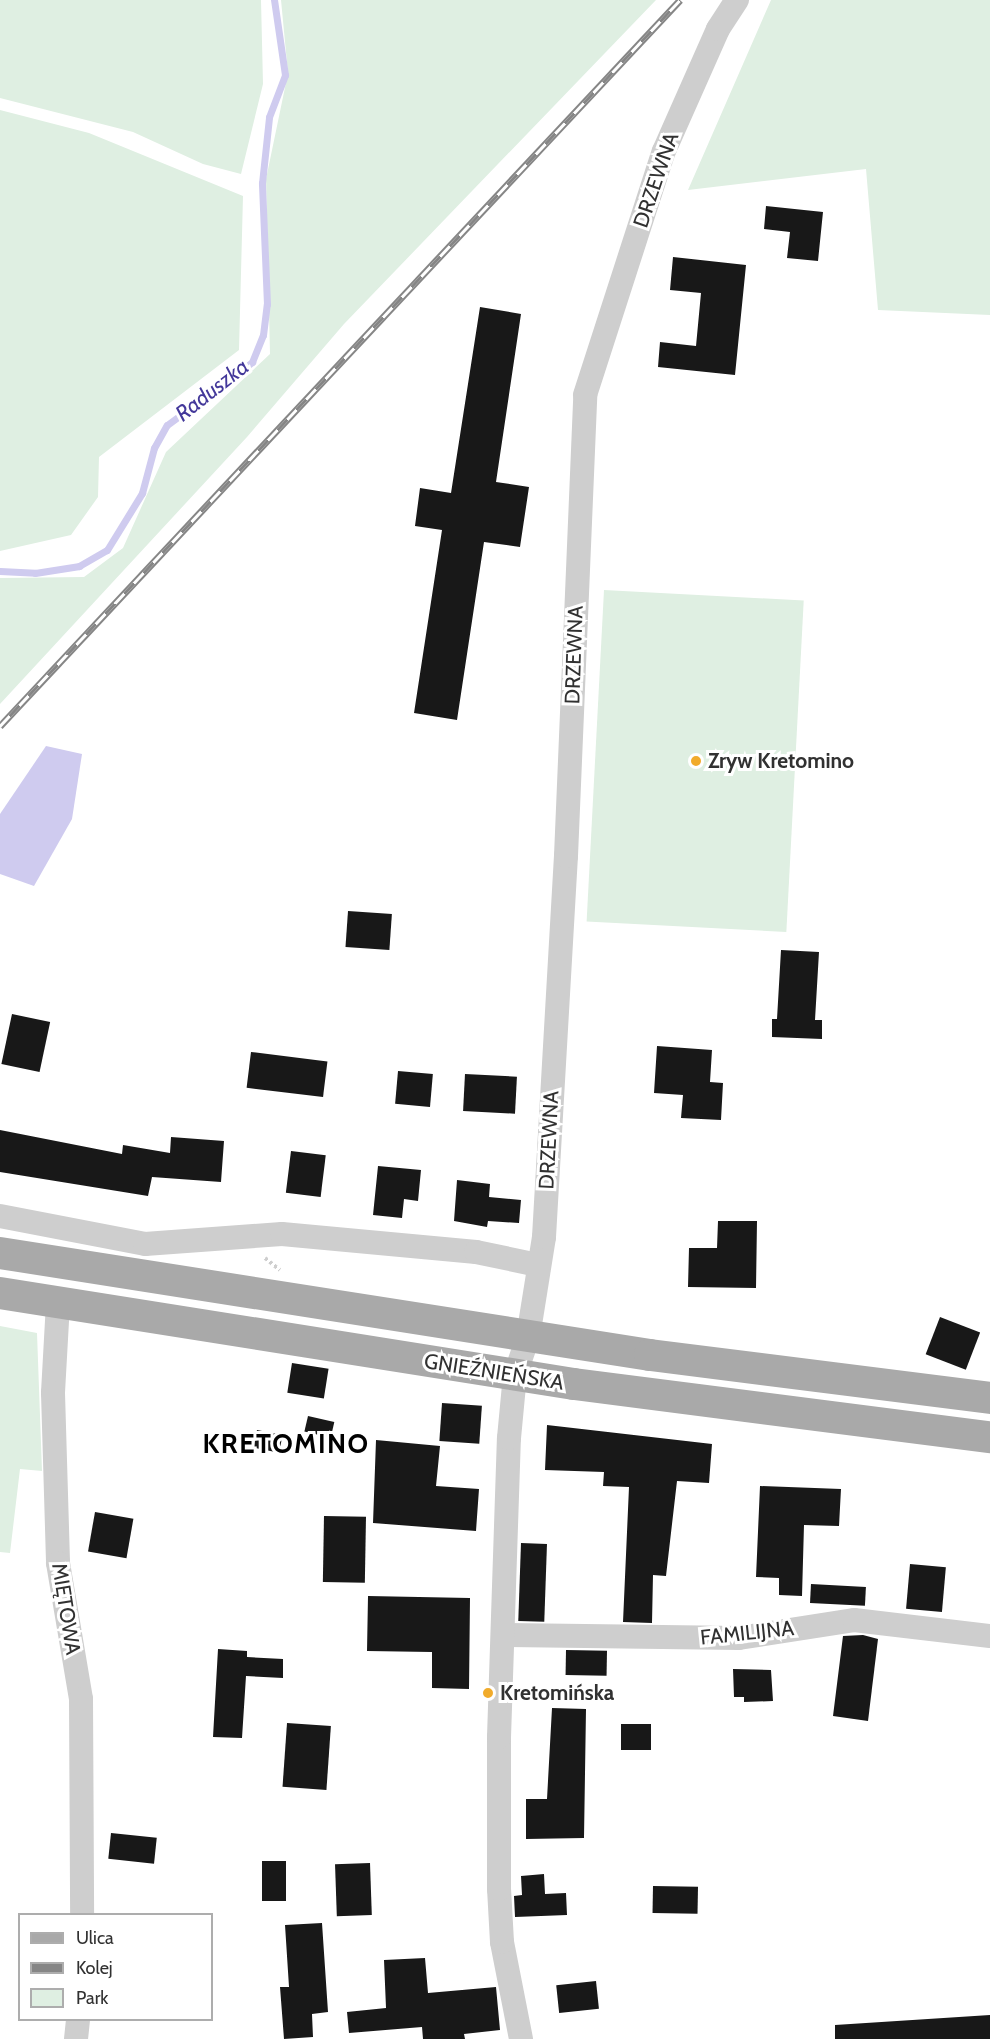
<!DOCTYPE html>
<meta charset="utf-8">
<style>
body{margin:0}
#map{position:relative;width:990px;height:2039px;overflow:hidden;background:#fff;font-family:Cabin,sans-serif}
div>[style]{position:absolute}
.green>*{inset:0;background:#dfefe2;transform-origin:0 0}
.water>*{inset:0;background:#cfcbef}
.stream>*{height:7px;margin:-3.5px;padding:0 3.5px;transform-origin:3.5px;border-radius:3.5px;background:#cfcbef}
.building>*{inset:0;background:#181818;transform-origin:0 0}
.path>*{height:4px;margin-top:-2px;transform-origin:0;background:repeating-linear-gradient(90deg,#cecece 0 3px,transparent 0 6px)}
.minor>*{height:24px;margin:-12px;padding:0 12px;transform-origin:12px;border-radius:12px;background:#cecece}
.major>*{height:32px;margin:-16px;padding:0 16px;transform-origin:16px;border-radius:16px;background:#a9a9a9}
.rail>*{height:7px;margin-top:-3.5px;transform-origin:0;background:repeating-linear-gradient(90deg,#fff 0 14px,#868686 0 28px);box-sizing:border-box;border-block:2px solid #868686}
.dots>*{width:16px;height:16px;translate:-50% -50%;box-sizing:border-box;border:3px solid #fff;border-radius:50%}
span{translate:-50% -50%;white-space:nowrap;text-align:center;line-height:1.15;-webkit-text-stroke:6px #fff;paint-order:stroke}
.street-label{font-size:21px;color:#313131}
.poi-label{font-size:21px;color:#313131;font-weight:700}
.left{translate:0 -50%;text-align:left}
.water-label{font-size:22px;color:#43389a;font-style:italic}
.district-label{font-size:27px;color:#000;font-weight:700;letter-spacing:1.5px}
.legend{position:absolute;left:18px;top:1913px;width:195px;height:108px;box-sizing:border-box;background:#fff;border:2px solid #adadad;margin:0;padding:8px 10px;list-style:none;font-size:18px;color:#313131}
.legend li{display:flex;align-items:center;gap:12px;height:30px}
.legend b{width:30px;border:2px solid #adadad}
</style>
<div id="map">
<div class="green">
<i style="clip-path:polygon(0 0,261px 0,263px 84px,241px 174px,203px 164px,133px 132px,0 98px)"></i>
<i style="clip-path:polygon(281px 0,656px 0,344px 324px,247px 437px,0 704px,0 578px,84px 577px,123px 548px,166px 452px,270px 354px,266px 179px,288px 73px)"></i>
<i style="clip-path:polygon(771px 0,990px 0,990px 315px,878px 310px,866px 169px,688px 190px)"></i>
<i style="clip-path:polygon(0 110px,89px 133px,243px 196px,239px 350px,99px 457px,98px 497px,71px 535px,0 551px)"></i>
<i style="left:604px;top:590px;width:200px;height:332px;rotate:3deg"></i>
<i style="clip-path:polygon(0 1326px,37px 1333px,42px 1471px,20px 1469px,10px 1553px,0 1552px)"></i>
</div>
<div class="water">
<i style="clip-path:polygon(46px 746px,82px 754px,72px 819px,34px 886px,0 874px,0 814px)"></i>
</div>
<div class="stream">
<i style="left:0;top:571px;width:35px;rotate:3deg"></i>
<i style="left:35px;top:573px;width:45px;rotate:-9deg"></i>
<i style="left:79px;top:566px;width:32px;rotate:-30deg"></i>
<i style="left:107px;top:550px;width:67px;rotate:-58.4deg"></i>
<i style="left:142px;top:493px;width:47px;rotate:-75.1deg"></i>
<i style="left:154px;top:448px;width:26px;rotate:-61deg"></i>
<i style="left:167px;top:425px;width:106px;rotate:-36.5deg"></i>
<i style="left:252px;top:362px;width:29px;rotate:-68deg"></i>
<i style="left:263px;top:335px;width:31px;rotate:-83deg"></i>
<i style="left:267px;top:304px;width:121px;rotate:-92.4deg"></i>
<i style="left:262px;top:183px;width:66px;rotate:-83.9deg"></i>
<i style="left:269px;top:117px;width:45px;rotate:-69.1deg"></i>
<i style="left:285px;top:75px;width:76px;rotate:-98.3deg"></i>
</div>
<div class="building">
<i style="clip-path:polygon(766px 206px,823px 212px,818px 261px,787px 258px,790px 232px,764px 229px)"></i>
<i style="clip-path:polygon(673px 257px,746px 265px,735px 375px,658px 367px,660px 342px,696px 346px,701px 293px,670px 290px)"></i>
<i style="clip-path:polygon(480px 307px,521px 314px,496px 482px,529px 487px,520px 547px,484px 542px,457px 720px,414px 713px,442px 530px,415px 526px,420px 488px,451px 493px)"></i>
<i style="left:348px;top:911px;width:44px;height:36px;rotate:4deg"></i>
<i style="clip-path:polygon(781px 950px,819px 952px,815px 1020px,822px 1020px,822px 1039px,772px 1037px,772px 1019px,777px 1019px)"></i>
<i style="left:12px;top:1014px;width:39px;height:51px;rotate:12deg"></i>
<i style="clip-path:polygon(657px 1046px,712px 1050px,710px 1082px,723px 1083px,721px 1120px,681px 1118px,683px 1095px,654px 1093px)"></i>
<i style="left:251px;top:1052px;width:77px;height:36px;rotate:7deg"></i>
<i style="left:398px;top:1071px;width:35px;height:33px;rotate:5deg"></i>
<i style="left:465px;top:1074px;width:52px;height:37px;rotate:3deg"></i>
<i style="clip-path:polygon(0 1130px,122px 1154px,123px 1145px,170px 1153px,171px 1137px,224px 1141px,221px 1182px,152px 1177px,148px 1196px,0 1172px)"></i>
<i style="left:291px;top:1151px;width:35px;height:42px;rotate:7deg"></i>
<i style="clip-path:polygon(378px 1166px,421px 1170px,418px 1201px,404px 1199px,402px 1218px,373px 1215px)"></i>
<i style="clip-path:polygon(457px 1180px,490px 1184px,489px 1197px,521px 1200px,519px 1223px,488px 1221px,487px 1227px,454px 1221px)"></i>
<i style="clip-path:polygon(718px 1221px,757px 1221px,756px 1288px,688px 1287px,689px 1248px,717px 1248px)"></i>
<i style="left:940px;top:1317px;width:43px;height:40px;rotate:21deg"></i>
<i style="left:292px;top:1363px;width:37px;height:30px;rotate:9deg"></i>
<i style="left:442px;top:1403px;width:40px;height:38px;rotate:4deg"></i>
<i style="left:308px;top:1416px;width:27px;height:16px;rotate:13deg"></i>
<i style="clip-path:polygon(547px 1425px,712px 1444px,709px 1483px,677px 1481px,666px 1576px,653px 1575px,652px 1623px,623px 1622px,629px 1487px,603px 1486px,604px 1472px,545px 1470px)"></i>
<i style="left:257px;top:1430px;width:26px;height:18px;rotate:11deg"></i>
<i style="clip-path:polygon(376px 1440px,440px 1446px,436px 1486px,479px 1489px,476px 1531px,373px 1523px)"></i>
<i style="clip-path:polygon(760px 1486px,841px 1489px,839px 1526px,804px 1525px,802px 1596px,779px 1595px,779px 1578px,756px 1577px)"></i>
<i style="left:95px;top:1512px;width:39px;height:40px;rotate:10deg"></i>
<i style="left:324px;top:1516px;width:42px;height:66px;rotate:1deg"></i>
<i style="left:521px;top:1543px;width:26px;height:78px;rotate:2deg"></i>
<i style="left:910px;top:1564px;width:36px;height:45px;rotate:5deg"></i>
<i style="left:811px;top:1584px;width:55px;height:19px;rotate:3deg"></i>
<i style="clip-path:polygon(368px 1596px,470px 1598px,469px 1689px,432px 1688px,432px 1652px,367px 1651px)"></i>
<i style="clip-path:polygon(863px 1635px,878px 1639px,868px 1721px,833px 1716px,843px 1636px)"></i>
<i style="clip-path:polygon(218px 1649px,247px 1651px,247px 1657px,283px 1659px,283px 1678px,246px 1676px,242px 1738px,213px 1737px)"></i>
<i style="left:566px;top:1650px;width:41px;height:25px;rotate:1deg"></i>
<i style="clip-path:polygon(733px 1669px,771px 1670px,773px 1701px,744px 1702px,744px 1697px,734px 1697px)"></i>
<i style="clip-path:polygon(552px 1708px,586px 1709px,584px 1838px,526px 1839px,526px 1799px,547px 1799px)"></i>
<i style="left:287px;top:1723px;width:44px;height:64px;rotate:4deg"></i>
<i style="left:621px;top:1724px;width:30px;height:26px"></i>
<i style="left:111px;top:1833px;width:46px;height:26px;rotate:6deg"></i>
<i style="left:262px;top:1861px;width:24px;height:40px"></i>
<i style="left:370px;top:1863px;width:52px;height:35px;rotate:88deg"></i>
<i style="clip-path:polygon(544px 1874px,545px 1894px,566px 1893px,567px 1915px,515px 1917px,514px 1896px,522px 1895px,521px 1876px)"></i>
<i style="left:653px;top:1886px;width:45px;height:27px;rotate:1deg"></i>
<i style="clip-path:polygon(322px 1923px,328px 2012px,312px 2014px,313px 2037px,284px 2039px,280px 1987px,289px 1987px,285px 1925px)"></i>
<i style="clip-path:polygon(425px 1958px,428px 1993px,496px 1987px,500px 2030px,464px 2034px,465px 2039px,423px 2039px,422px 2027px,349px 2033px,347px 2012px,386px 2008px,384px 1960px)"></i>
<i style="left:596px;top:1981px;width:28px;height:40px;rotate:84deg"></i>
<i style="clip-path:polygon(990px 2015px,990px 2039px,835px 2039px,835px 2025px)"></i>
</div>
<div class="path">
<i style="left:265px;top:1258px;width:19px;rotate:39deg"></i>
</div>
<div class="minor">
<i style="left:0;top:1216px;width:148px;rotate:10.9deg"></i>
<i style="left:145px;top:1244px;width:137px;rotate:-4.2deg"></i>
<i style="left:282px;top:1234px;width:195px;rotate:5.3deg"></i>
<i style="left:476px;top:1252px;width:63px;rotate:11.8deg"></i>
<i style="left:58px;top:1303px;width:90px;rotate:93.2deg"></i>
<i style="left:53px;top:1393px;width:170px;rotate:88.3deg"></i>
<i style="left:58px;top:1563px;width:138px;rotate:80.4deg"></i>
<i style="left:81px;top:1699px;width:215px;rotate:89.7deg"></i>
<i style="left:503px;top:1635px;width:236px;rotate:0.7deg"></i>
<i style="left:739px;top:1638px;width:116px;rotate:-8.9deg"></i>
<i style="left:854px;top:1620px;width:137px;rotate:6.7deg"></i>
<i style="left:76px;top:2039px;width:19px;rotate:-84deg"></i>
<i style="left:521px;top:2039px;width:99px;rotate:-101.1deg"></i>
<i style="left:502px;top:1942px;width:53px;rotate:-93.2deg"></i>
<i style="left:499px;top:1889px;width:152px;rotate:-90deg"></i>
<i style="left:499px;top:1737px;width:299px;rotate:-88.1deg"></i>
<i style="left:509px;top:1438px;width:63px;rotate:-84.6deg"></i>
<i style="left:515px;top:1375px;width:40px;rotate:-71.1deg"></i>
<i style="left:528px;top:1337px;width:101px;rotate:-80.9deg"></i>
<i style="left:544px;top:1237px;width:382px;rotate:-86.7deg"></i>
<i style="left:566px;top:856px;width:461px;rotate:-87.6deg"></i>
<i style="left:585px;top:395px;width:256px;rotate:-72.1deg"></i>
<i style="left:664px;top:151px;width:133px;rotate:-66.1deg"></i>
<i style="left:718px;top:29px;width:35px;rotate:-57deg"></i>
</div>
<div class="major">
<i style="left:0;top:1253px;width:658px;rotate:8.92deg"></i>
<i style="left:650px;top:1355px;width:343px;rotate:7.2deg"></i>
<i style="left:0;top:1293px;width:581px;rotate:9.01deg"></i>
<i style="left:574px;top:1384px;width:419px;rotate:7.3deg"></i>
</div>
<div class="rail">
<i style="left:0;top:726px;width:995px;rotate:-46.87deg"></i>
</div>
<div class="dots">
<i style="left:696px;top:761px;background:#f1ab2b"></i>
<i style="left:488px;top:1693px;background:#f1ab2b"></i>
</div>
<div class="street-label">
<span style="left:656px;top:180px;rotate:-71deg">DRZEWNA</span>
<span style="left:574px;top:655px;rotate:-88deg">DRZEWNA</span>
<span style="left:549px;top:1140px;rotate:-87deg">DRZEWNA</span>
<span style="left:494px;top:1372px;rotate:9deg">GNIEŹNIEŃSKA</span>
<span style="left:66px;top:1609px;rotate:81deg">MIĘTOWA</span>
<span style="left:747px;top:1633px;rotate:-6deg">FAMILIJNA</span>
</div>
<div class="poi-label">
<span class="left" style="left:708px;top:761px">Zryw Kretomino</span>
<span class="left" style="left:500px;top:1693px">Kretomińska</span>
</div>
<div class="water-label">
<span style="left:212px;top:390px;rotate:-38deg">Raduszka</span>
</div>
<div class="district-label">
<span style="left:286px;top:1444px">KRETOMINO</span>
</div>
<ul class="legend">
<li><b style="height:8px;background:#a9a9a9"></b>Ulica</li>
<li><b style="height:8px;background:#868686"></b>Kolej</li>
<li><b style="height:16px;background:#dfefe2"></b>Park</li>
</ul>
</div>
